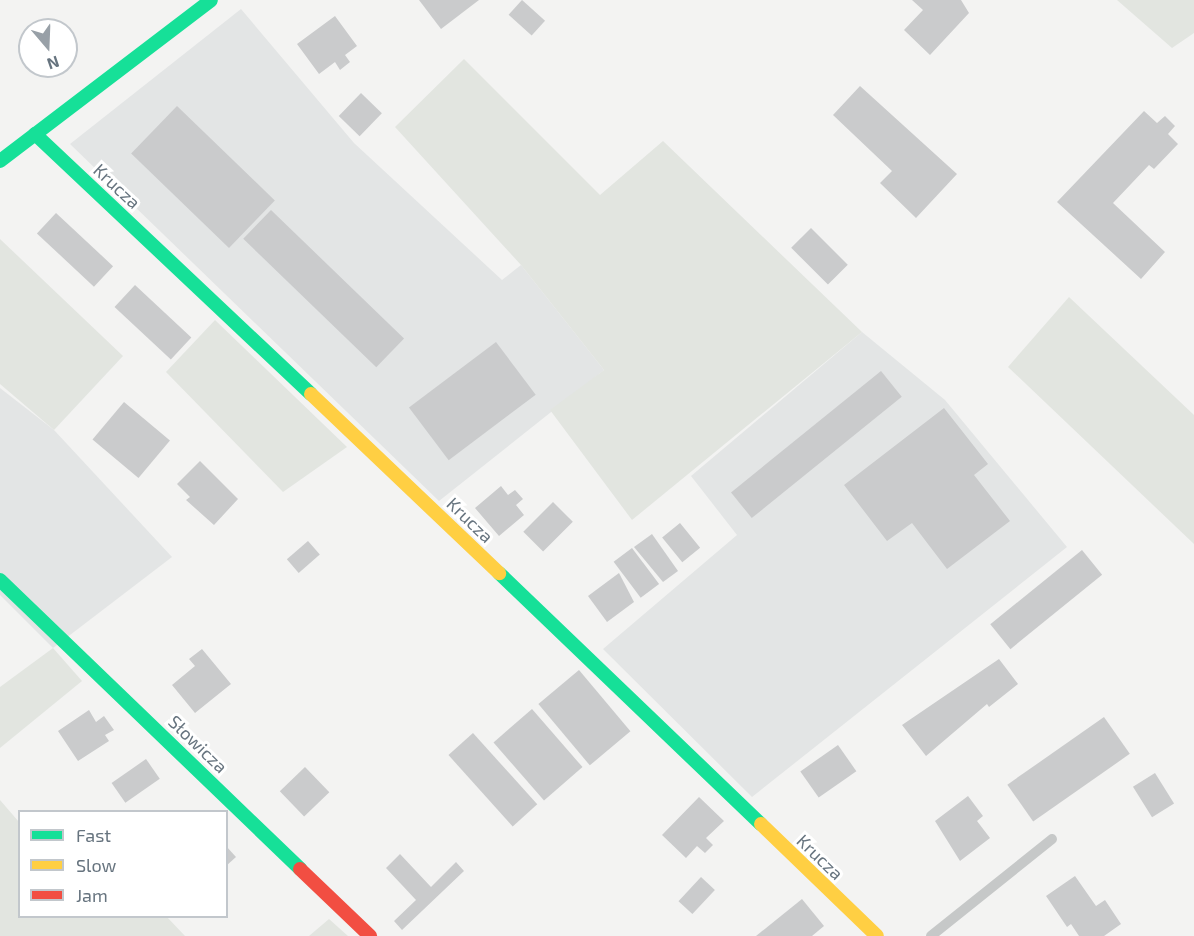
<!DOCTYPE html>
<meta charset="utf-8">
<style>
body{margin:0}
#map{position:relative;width:1194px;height:936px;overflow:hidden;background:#f3f3f2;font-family:"Exo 2",sans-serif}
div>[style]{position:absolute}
.built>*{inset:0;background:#e3e5e5}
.green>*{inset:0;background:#e2e5e0}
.building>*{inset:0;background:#cacbcc;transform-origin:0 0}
.lane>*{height:10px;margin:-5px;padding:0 5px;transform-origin:5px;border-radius:5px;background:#c6c8c8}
.fast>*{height:14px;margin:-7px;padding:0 7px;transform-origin:7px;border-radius:7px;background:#16e098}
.slow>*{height:14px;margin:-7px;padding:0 7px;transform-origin:7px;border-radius:7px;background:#ffcf43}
.jam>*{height:14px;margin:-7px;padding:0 7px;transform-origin:7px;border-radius:7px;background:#f24e42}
span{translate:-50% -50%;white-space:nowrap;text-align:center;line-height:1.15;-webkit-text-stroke:6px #fff;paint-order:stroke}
.street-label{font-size:18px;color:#67747f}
.legend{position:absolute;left:18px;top:810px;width:210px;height:108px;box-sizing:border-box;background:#fff;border:2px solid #c2c7cc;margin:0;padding:8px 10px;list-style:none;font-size:18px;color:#67747f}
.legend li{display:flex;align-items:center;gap:12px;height:30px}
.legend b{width:30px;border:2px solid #c2c7cc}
.north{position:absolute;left:18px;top:18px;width:60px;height:60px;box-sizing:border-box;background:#fff;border:2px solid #c2c7cc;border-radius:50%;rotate:161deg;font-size:16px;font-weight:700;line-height:24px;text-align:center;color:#67747f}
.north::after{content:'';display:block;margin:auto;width:21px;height:27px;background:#98a0a7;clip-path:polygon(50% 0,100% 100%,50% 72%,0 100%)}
</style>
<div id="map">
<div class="built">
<i style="clip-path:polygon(241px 9px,354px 143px,502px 280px,521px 265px,604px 370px,439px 501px,70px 144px)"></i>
<i style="clip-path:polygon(862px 332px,945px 400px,1067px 547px,752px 797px,603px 649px,737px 535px,691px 476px)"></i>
<i style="clip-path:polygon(0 388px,54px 430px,172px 557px,53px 648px,0 595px)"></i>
</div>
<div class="green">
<i style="clip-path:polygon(1117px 0,1194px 0,1194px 33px,1172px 48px)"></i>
<i style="clip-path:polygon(464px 59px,600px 195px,663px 141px,862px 332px,632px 520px,550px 410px,604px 370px,521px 265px,395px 127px)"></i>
<i style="clip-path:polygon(0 239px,123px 356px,54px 430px,0 384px)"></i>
<i style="clip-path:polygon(1069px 297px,1194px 415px,1194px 544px,1008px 367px)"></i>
<i style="clip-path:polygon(215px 320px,347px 447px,283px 492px,166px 372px)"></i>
<i style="clip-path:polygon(53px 648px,82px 681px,0 748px,0 687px)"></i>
<i style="clip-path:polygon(0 800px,19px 822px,20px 916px,167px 917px,185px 936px,0 936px)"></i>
<i style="clip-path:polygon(329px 919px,348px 936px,309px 936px)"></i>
</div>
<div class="building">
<i style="clip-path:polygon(419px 0,479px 0,441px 29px)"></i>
<i style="left:522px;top:0;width:31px;height:20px;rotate:42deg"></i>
<i style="clip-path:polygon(912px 0,961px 0,969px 13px,930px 55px,904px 30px,923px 10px)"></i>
<i style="clip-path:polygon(335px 16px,357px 46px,345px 55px,350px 62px,340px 70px,335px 62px,319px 74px,297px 44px)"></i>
<i style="clip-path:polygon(860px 86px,957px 174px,916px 218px,880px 183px,892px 171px,833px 115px)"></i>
<i style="left:361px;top:93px;width:29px;height:32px;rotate:44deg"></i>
<i style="left:177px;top:106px;width:136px;height:66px;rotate:44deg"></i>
<i style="clip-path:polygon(1144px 111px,1157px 123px,1165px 116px,1175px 126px,1168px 134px,1178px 144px,1154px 169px,1149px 165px,1113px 203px,1165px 252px,1141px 279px,1057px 202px)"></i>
<i style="left:271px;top:210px;width:185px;height:40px;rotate:44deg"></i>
<i style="left:56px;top:213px;width:78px;height:28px;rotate:43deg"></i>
<i style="left:811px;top:228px;width:52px;height:28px;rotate:45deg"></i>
<i style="left:135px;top:285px;width:77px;height:30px;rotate:43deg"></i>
<i style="left:496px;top:342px;width:66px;height:109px;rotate:53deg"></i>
<i style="left:881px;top:371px;width:33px;height:193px;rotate:51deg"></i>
<i style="left:124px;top:402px;width:60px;height:49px;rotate:40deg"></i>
<i style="clip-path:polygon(944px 408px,988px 464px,974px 475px,1010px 521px,947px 569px,912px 523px,887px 541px,844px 485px)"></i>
<i style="clip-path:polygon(200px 461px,238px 499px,214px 525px,186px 500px,190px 497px,177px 484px)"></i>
<i style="clip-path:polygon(501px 486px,508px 495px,515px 490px,523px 499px,516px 505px,524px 515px,499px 536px,475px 508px)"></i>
<i style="left:553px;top:502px;width:28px;height:42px;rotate:45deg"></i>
<i style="left:680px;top:523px;width:32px;height:23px;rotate:51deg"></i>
<i style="clip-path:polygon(652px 534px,678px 571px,663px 582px,634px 547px)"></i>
<i style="left:308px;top:541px;width:18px;height:28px;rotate:49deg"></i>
<i style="left:632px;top:548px;width:45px;height:23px;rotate:53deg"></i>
<i style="left:1082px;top:550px;width:32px;height:118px;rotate:51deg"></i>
<i style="clip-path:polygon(619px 573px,634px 602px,607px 622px,588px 596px)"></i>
<i style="clip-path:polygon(202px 649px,231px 684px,195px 713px,172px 685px,195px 666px,189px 659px)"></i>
<i style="clip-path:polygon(999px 659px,1018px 684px,989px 707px,987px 704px,926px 756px,902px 725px)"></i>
<i style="left:579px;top:670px;width:80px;height:53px;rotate:50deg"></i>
<i style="left:532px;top:709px;width:77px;height:51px;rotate:49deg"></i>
<i style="clip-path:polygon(89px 710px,96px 722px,104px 716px,114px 730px,105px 735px,109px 741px,78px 761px,58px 731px)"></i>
<i style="left:1104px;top:717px;width:45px;height:118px;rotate:55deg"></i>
<i style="left:473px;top:733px;width:96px;height:33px;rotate:48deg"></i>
<i style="left:838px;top:745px;width:32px;height:46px;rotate:55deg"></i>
<i style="left:146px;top:759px;width:24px;height:42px;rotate:55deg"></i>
<i style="left:305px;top:767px;width:35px;height:35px;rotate:46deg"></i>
<i style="left:1155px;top:773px;width:36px;height:26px;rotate:58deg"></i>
<i style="clip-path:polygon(968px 796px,983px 816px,977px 821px,990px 838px,960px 861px,935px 821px)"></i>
<i style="clip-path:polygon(699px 797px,724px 821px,706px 838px,713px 845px,705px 853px,697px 846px,686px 858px,662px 835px)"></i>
<i style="clip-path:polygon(226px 846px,236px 857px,226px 866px)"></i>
<i style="clip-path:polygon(400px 854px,431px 887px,456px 862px,464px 871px,402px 930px,394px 921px,416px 900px,386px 868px)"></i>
<i style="clip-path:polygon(1075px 876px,1096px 906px,1105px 900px,1121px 924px,1104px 936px,1079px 936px,1071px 924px,1067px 927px,1046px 896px)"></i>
<i style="left:701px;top:877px;width:19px;height:33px;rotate:43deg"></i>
<i style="clip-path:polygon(802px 899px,824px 926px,812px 936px,756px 936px)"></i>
</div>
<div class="lane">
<i style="left:931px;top:936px;width:155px;rotate:-38.7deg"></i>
</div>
<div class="fast">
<i style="left:35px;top:134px;width:379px;rotate:43.3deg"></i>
<i style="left:0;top:161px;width:265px;rotate:-37.3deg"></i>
<i style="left:499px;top:573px;width:363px;rotate:43.8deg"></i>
<i style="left:0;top:580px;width:417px;rotate:43.9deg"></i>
</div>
<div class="slow">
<i style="left:311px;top:394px;width:260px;rotate:43.6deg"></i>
<i style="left:761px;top:824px;width:161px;rotate:44deg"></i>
</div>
<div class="jam">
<i style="left:300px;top:869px;width:97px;rotate:43.7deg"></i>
</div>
<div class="street-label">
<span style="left:117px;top:186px;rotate:43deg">Krucza</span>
<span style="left:470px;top:520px;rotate:44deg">Krucza</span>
<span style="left:198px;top:744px;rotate:44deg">Słowicza</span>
<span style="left:820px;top:857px;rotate:44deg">Krucza</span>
</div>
<ul class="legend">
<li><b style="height:8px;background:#16e098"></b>Fast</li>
<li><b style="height:8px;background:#ffcf43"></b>Slow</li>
<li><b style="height:8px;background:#f24e42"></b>Jam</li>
</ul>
<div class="north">N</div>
</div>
